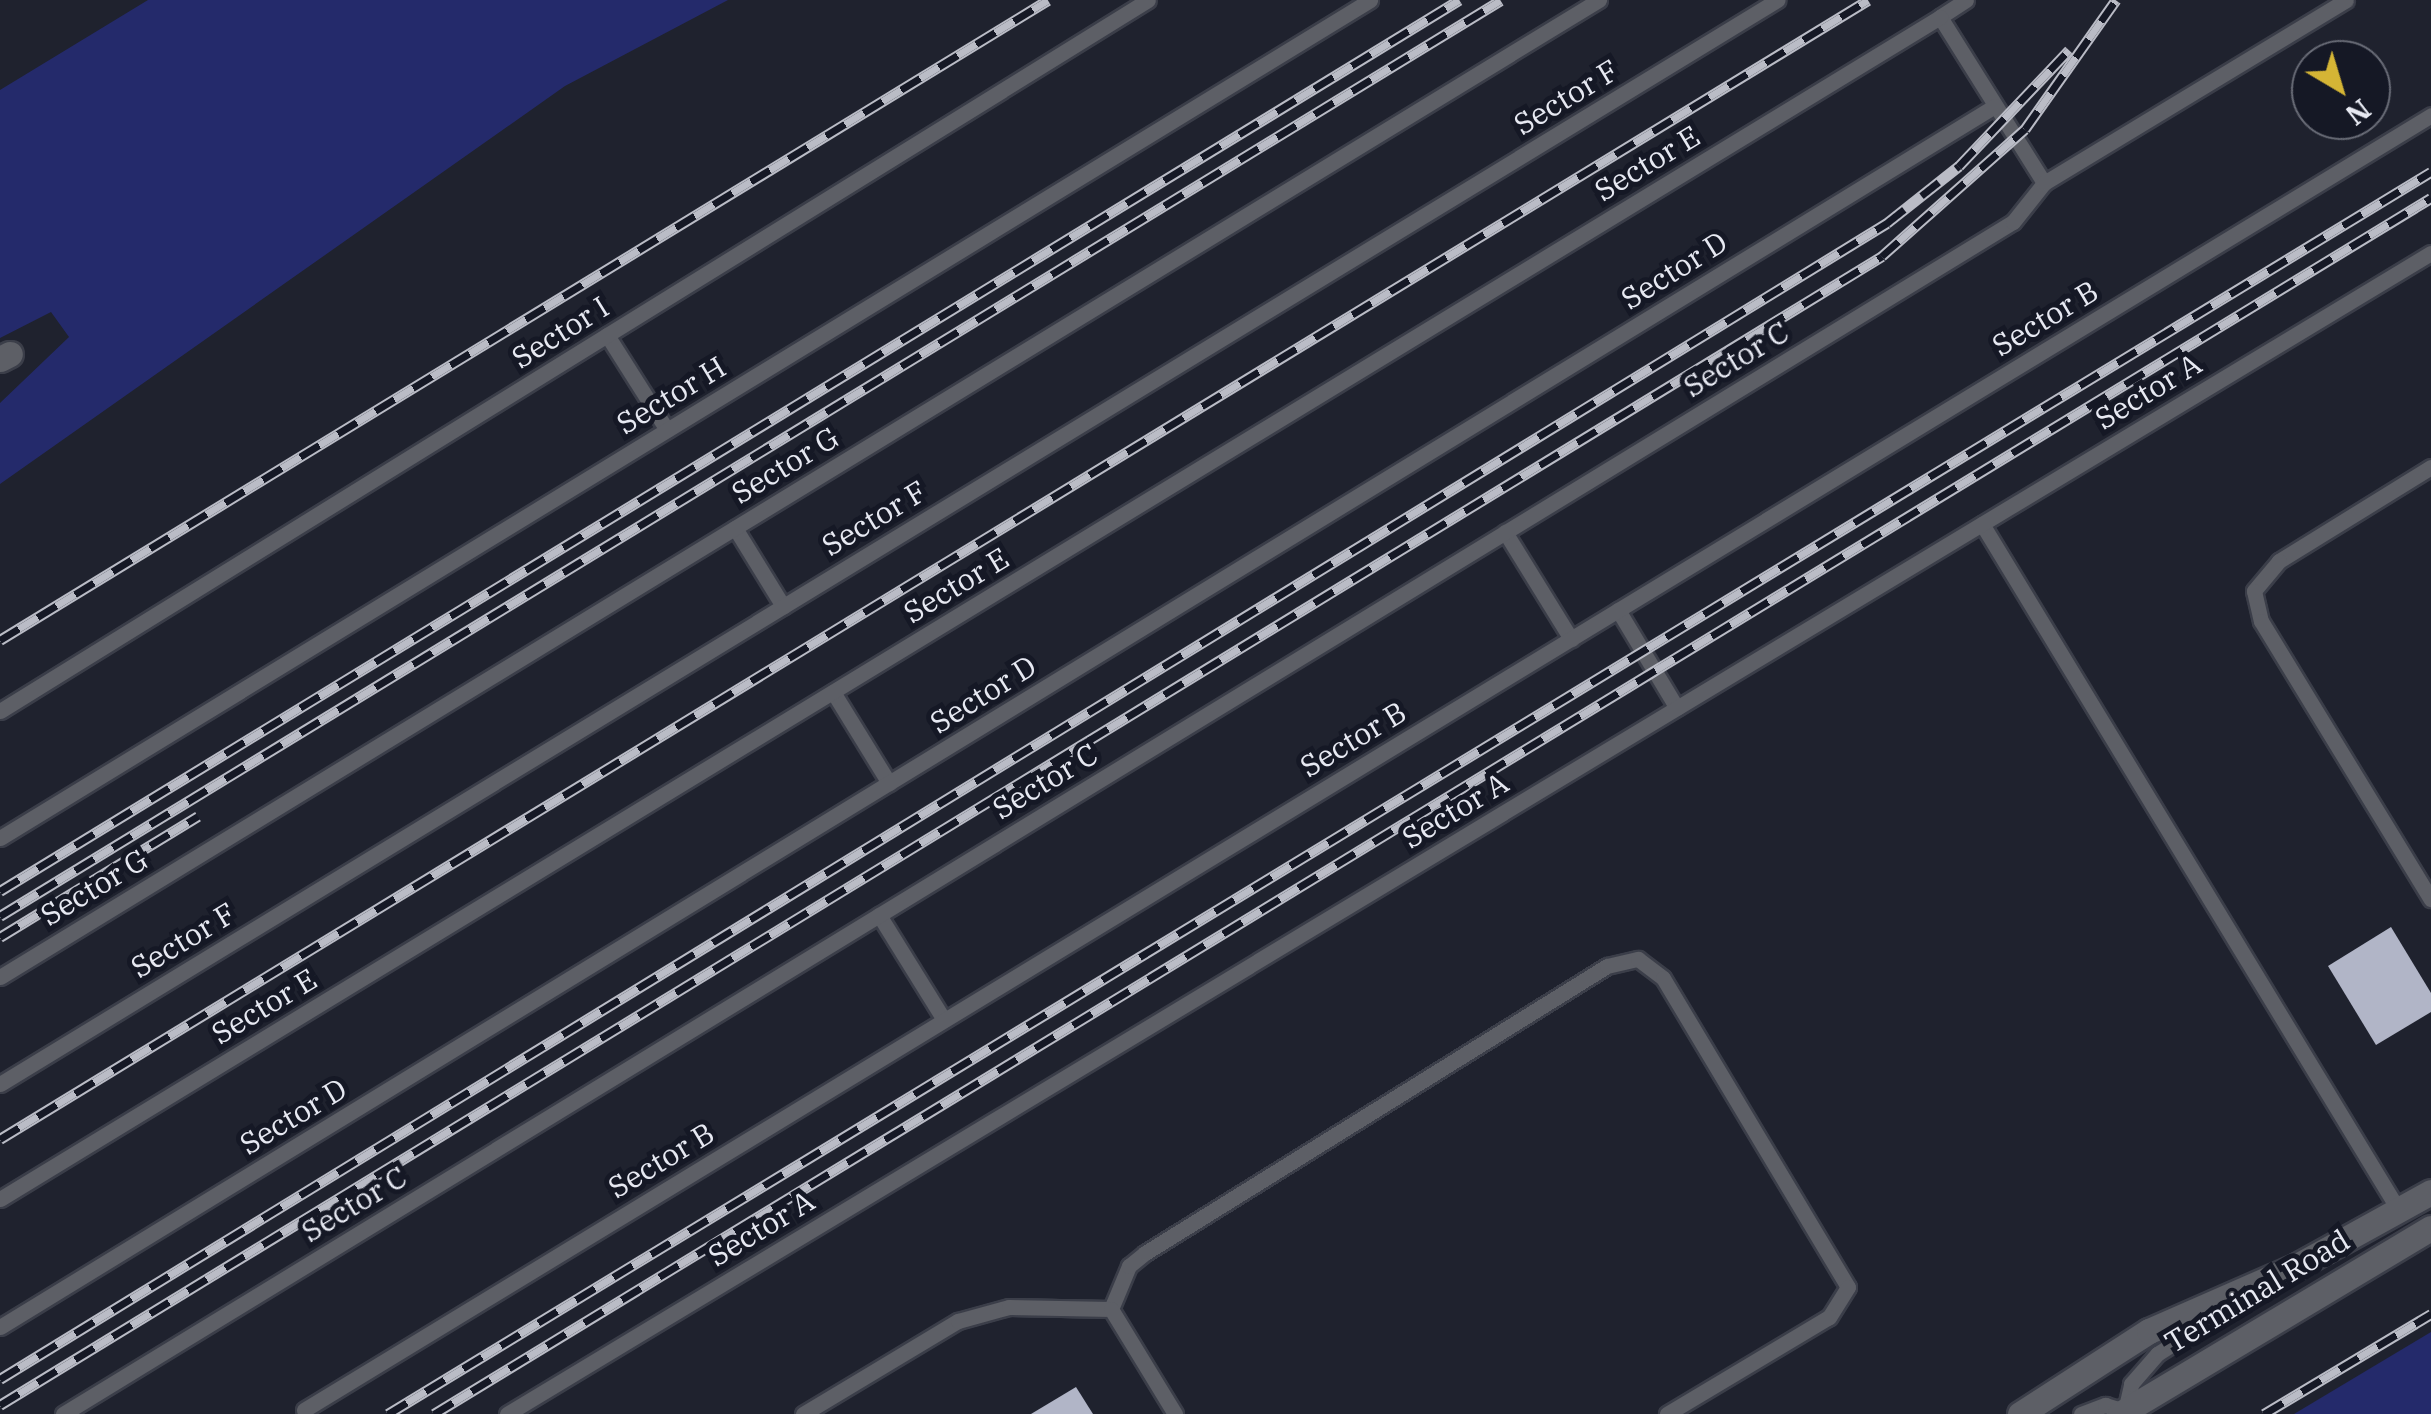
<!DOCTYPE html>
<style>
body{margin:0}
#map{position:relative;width:2431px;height:1414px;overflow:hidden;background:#1f222e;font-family:"IBM Plex Serif",serif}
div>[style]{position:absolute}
.green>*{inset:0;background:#242a6b}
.building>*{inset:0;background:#b1b5c7}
.roads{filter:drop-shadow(2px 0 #3b3e49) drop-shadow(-2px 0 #3b3e49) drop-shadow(0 2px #3b3e49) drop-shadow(0 -2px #3b3e49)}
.service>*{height:15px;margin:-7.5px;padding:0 7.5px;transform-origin:7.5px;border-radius:7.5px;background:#5d5f66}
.minor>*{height:25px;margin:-12.5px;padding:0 12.5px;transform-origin:12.5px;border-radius:12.5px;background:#5d5f66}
.rail>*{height:11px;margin-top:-5.5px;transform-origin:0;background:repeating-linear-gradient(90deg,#151825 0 22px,#babcc6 0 44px);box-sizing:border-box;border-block:2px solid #babcc6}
span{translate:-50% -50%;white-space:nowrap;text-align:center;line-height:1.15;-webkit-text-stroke:10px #151825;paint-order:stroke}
.street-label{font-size:30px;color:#e7e9f2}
.north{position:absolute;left:2291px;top:40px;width:100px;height:100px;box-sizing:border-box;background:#151825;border:2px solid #696c77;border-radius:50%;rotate:142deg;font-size:28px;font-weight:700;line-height:40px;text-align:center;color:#e7e9f2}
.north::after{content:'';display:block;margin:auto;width:35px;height:45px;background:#d5b535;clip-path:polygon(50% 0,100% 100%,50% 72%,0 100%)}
</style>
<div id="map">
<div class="green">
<i style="clip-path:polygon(148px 0,728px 0,565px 86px,0 484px,0 403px,69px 337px,51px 312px,0 338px,0 90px)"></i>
<i style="clip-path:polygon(2431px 1332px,2431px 1414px,2294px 1414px)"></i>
</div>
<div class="building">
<i style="clip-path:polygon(2391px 927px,2431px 993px,2431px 1012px,2376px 1045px,2328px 966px)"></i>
<i style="clip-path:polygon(1076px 1387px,1093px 1414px,1031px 1414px)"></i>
</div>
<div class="roads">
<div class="service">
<i style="left:1966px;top:0;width:31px;rotate:147deg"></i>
<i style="left:1940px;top:17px;width:196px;rotate:57.9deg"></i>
<i style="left:607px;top:335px;width:112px;rotate:57.7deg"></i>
<i style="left:2431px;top:467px;width:179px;rotate:148.3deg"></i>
<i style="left:2279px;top:561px;width:39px;rotate:130deg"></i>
<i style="left:2254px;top:591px;width:31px;rotate:77deg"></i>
<i style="left:2261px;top:621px;width:326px;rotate:58.6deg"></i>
<i style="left:1982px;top:524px;width:801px;rotate:58.73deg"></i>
<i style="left:735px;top:528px;width:92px;rotate:58.4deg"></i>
<i style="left:1505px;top:532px;width:126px;rotate:58.3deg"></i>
<i style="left:1618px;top:610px;width:114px;rotate:59deg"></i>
<i style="left:833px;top:692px;width:107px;rotate:58.4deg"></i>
<i style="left:0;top:711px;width:1350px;rotate:-31.77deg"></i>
<i style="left:0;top:838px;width:1606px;rotate:-31.45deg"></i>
<i style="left:879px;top:915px;width:123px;rotate:58.2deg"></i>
<i style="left:0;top:977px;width:1874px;rotate:-31.43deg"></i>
<i style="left:0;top:1084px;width:2082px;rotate:-31.38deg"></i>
<i style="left:0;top:1199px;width:2272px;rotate:-31.35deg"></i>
<i style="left:1111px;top:1309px;width:47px;rotate:-67.3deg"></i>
<i style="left:1129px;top:1266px;width:21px;rotate:-39deg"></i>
<i style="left:1145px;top:1253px;width:544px;rotate:-31.85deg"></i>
<i style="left:1607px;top:966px;width:32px;rotate:-13deg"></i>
<i style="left:1638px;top:959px;width:31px;rotate:37deg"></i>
<i style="left:1663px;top:978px;width:360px;rotate:59.1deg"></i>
<i style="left:1848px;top:1287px;width:36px;rotate:122deg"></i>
<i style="left:1829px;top:1317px;width:189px;rotate:149.1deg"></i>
<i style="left:0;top:1327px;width:2339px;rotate:-31.47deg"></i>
<i style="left:304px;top:1410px;width:2490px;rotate:-31.33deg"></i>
<i style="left:63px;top:1414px;width:2285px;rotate:-31.44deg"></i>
<i style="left:2013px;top:222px;width:50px;rotate:-51.5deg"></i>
<i style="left:2044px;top:183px;width:353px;rotate:-31.2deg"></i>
<i style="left:507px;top:1414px;width:2247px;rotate:-31.11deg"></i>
<i style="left:803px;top:1414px;width:181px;rotate:-31deg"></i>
<i style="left:958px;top:1321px;width:53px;rotate:-15.4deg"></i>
<i style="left:1009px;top:1307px;width:102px;rotate:1.1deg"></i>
<i style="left:1111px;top:1309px;width:123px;rotate:58.6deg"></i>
<i style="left:2081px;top:1414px;width:26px;rotate:-21deg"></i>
<i style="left:2105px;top:1405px;width:21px;rotate:17deg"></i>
<i style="left:2125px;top:1411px;width:28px;rotate:-77deg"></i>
<i style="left:2131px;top:1384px;width:40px;rotate:-49deg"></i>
<i style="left:2157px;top:1354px;width:91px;rotate:-32.5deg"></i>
</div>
<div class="minor">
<i style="left:0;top:359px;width:11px;rotate:-27deg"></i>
<i style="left:2020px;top:1414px;width:153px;rotate:-32.8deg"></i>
<i style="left:2149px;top:1331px;width:162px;rotate:-23.7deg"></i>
<i style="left:2297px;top:1266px;width:153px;rotate:-28.9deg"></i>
<i style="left:2120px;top:1414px;width:362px;rotate:-30.9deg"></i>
</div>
</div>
<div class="rail">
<i style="left:0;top:640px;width:1228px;rotate:-31.41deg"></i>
<i style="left:0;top:891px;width:1710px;rotate:-31.41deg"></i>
<i style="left:0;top:916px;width:1758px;rotate:-31.39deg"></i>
<i style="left:0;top:937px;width:232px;rotate:-31.4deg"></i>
<i style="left:0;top:1139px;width:2188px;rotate:-31.37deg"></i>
<i style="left:0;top:1379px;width:2213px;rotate:-31.49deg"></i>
<i style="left:1887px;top:223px;width:92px;rotate:-38.4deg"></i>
<i style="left:1959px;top:166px;width:160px;rotate:-46.5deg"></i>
<i style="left:0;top:1405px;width:2205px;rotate:-31.4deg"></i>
<i style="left:1882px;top:256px;width:191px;rotate:-41.6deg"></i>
<i style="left:2025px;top:129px;width:158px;rotate:-54.8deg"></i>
<i style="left:388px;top:1414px;width:2391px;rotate:-31.3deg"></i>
<i style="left:434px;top:1414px;width:2338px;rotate:-31.34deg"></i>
<i style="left:2264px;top:1414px;width:195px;rotate:-30.9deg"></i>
</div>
<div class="street-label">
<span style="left:1566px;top:97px;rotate:-31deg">Sector F</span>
<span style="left:1647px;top:163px;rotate:-31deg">Sector E</span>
<span style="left:1674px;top:270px;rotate:-32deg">Sector D</span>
<span style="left:2045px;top:318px;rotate:-31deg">Sector B</span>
<span style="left:560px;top:332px;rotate:-32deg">Sector I</span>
<span style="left:1736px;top:359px;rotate:-31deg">Sector C</span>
<span style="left:2148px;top:391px;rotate:-31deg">Sector A</span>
<span style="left:671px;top:395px;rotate:-31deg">Sector H</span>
<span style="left:785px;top:465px;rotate:-31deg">Sector G</span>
<span style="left:874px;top:518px;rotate:-31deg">Sector F</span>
<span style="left:956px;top:585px;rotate:-31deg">Sector E</span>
<span style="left:983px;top:694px;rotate:-32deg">Sector D</span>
<span style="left:1353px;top:739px;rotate:-31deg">Sector B</span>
<span style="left:1045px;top:781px;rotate:-31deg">Sector C</span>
<span style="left:1455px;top:810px;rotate:-31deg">Sector A</span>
<span style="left:94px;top:887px;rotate:-31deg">Sector G</span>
<span style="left:183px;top:940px;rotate:-31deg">Sector F</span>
<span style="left:264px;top:1006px;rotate:-31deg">Sector E</span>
<span style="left:293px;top:1116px;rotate:-31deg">Sector D</span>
<span style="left:661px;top:1160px;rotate:-31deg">Sector B</span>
<span style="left:354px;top:1204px;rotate:-31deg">Sector C</span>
<span style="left:761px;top:1228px;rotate:-31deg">Sector A</span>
<span style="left:2257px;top:1291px;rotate:-31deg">Terminal Road</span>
</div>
<div class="north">N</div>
</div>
